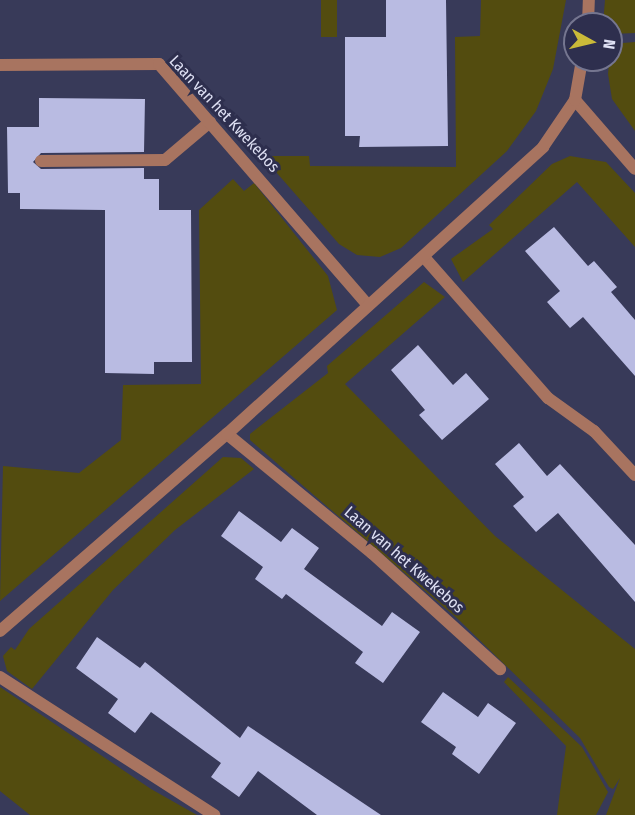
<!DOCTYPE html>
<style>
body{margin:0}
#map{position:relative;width:635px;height:815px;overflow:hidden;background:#383a59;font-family:"Fira Sans Condensed",sans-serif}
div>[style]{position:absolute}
.green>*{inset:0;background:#534c0f;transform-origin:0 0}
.building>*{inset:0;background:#b9bbe2}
.lane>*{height:12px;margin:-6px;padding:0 6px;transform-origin:6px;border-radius:6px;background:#a87460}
.street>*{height:12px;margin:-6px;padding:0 6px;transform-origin:6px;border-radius:6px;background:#a87460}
span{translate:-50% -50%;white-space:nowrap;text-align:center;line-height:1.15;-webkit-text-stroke:6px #2e2f4e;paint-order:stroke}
.street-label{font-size:16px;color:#dfe1f4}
.north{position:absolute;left:563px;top:12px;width:60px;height:60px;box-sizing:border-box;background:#2e2f4e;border:2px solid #757690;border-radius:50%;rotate:98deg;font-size:16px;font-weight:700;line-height:24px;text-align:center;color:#dfe1f4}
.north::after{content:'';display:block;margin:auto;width:21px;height:27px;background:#caba39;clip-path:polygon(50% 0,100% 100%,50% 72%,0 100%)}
</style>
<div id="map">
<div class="green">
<i style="left:321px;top:0;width:16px;height:37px"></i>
<i style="clip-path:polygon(481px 0,566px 0,553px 69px,536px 111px,507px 151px,401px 248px,380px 257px,357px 255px,339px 244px,262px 156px,309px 156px,310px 166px,456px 167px,455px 37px,480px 36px)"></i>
<i style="clip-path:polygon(605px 0,635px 0,635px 33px,611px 34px,611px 24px,603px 24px)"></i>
<i style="clip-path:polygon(635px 42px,635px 131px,612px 99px,608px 74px,611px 44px)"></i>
<i style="clip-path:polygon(570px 156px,606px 162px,635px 193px,635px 247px,577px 182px,463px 282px,451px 259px,493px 229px,489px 225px,552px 164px)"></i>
<i style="clip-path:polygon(233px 179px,244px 191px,254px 183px,328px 276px,337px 310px,0 601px,3px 466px,79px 473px,121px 440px,123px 385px,201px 384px,199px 210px)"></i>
<i style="clip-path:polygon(424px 282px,445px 297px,345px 384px,495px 536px,635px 649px,635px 815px,606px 815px,620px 778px,613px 789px,609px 787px,580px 738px,459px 620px,250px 440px,250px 434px,328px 373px,327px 366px)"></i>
<i style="clip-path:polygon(223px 457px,241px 458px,254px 469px,175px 530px,113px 590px,32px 689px,7px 671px,3px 656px,11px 647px,15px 650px,29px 629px)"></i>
<i style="clip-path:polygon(508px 677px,582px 747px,608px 792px,596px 815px,557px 815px,566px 746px,504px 682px)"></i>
<i style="clip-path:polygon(0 687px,151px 789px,197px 815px,30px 815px,0 791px)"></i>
</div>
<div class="building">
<i style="clip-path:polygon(386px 0,446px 0,448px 146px,359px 147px,360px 136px,345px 136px,345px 37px,386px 37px)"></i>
<i style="clip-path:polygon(39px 98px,145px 99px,144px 152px,41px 153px,33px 162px,41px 169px,144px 168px,144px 179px,159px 179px,159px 210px,191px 210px,192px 362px,154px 362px,154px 374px,105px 373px,105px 210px,20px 209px,20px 193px,8px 193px,7px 127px,39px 127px)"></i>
<i style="clip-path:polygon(554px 227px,588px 266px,594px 261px,617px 287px,611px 292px,635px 320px,635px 376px,583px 317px,570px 328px,547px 302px,560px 291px,525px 251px)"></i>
<i style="clip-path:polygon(418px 345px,453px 385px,466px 373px,489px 399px,442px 440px,419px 415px,425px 410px,391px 370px)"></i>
<i style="clip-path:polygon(519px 443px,547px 476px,560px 464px,635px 545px,635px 602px,558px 513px,536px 532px,513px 506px,524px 497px,495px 464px)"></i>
<i style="clip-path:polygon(239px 511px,281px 542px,292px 528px,319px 548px,304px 569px,382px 626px,392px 612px,420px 632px,383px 683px,355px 663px,363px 652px,286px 594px,282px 599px,255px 579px,263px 567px,221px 536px)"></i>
<i style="clip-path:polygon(97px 637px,140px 668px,145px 662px,240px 738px,248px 726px,381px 815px,317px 815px,258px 771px,239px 797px,211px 777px,221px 763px,151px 712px,135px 733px,108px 713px,118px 699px,76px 668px)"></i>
<i style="clip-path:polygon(443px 692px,478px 717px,488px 703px,516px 723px,479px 774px,452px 754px,456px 747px,421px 722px)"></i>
</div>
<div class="lane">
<i style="left:41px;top:161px;width:124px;rotate:-0.5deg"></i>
<i style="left:165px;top:160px;width:59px;rotate:-40.2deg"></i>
</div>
<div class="street">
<i style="left:588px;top:24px;width:24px;rotate:-88deg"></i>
<i style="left:0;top:65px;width:159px;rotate:-0.4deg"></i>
<i style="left:159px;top:64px;width:319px;rotate:49.1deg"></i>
<i style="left:575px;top:100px;width:91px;rotate:49deg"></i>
<i style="left:424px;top:257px;width:188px;rotate:48.7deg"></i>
<i style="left:548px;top:398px;width:57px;rotate:35.7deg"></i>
<i style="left:594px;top:431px;width:60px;rotate:47deg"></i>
<i style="left:227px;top:434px;width:188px;rotate:39.4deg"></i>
<i style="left:372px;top:553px;width:173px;rotate:42.2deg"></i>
<i style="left:0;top:631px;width:301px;rotate:-41deg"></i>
<i style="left:227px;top:434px;width:427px;rotate:-42.2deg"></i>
<i style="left:543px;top:147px;width:57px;rotate:-55.8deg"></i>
<i style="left:575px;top:100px;width:41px;rotate:-80.1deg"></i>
<i style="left:0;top:677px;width:255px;rotate:32.8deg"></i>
</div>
<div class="street-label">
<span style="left:224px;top:114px;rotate:47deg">Laan van het Kwekebos</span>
<span style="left:404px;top:560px;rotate:41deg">Laan van het Kwekebos</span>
</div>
<div class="north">N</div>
</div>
